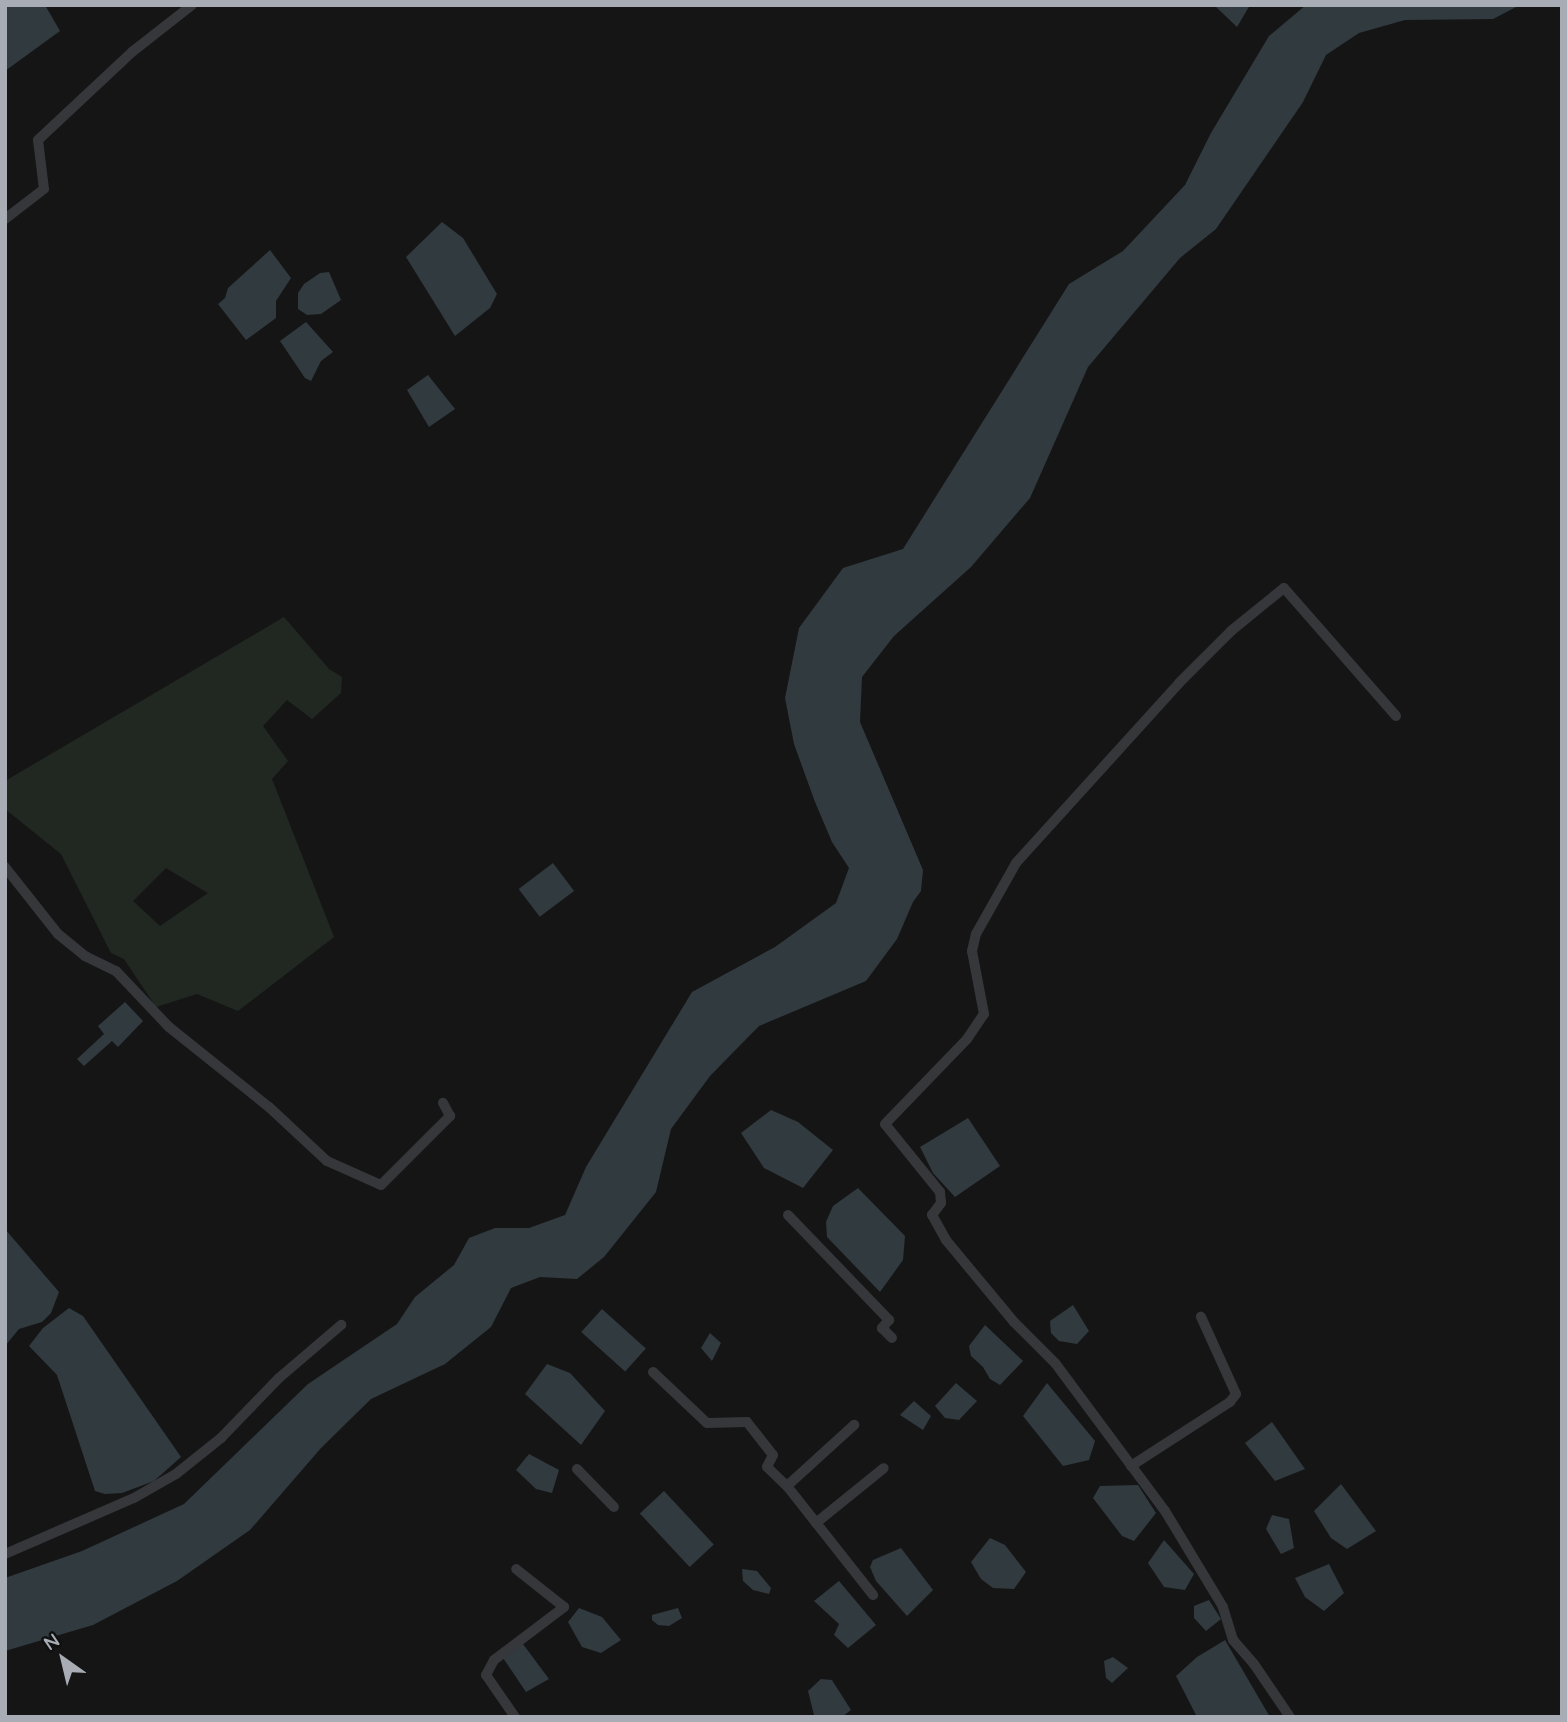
<!DOCTYPE html>
<style>
body{margin:0}
#map{position:relative;width:1567px;height:1722px;overflow:hidden;background:#151516;font-family:Quicksand,sans-serif}
div>[style]{position:absolute}
.green>*{inset:0;background:#212822}
.water>*{inset:0;background:#313a3f;transform-origin:0 0}
.street>*{height:10px;margin:-5px;padding:0 5px;transform-origin:5px;border-radius:5px;background:#36373b}
span{translate:-50% -50%;white-space:nowrap;text-align:center;line-height:1.15;-webkit-text-stroke:7px #101011;paint-order:stroke}
.frame{position:absolute;inset:0;border:7px solid #a8adb5;pointer-events:none}
.north{position:absolute;left:28px;top:1624px;width:70px;height:70px;-webkit-text-stroke:5px #101011;paint-order:stroke;rotate:326deg;font-size:19px;font-weight:700;line-height:28px;text-align:center;color:#a8adb5}
.north::after{content:'';display:block;margin:auto;width:24px;height:32px;background:#a8adb5;clip-path:polygon(50% 0,100% 100%,50% 72%,0 100%)}
</style>
<div id="map">
<div class="green">
<i style="clip-path:polygon(evenodd,284px 617px,329px 669px,342px 677px,341px 693px,312px 719px,287px 700px,263px 726px,288px 761px,272px 779px,334px 937px,238px 1011px,197px 994px,156px 1007px,124px 959px,111px 953px,61px 854px,5px 809px,5px 781px,284px 617px,166px 868px,208px 893px,160px 926px,133px 901px,166px 868px)"></i>
</div>
<div class="water">
<i style="clip-path:polygon(5px 5px,45px 5px,60px 31px,5px 71px)"></i>
<i style="clip-path:polygon(1214px 5px,1250px 5px,1237px 27px)"></i>
<i style="clip-path:polygon(1306px 5px,1520px 5px,1493px 19px,1405px 20px,1359px 33px,1326px 55px,1303px 102px,1216px 229px,1180px 258px,1088px 367px,1030px 498px,971px 567px,894px 636px,862px 677px,860px 722px,923px 870px,921px 891px,913px 902px,897px 939px,866px 981px,759px 1026px,710px 1076px,671px 1129px,656px 1192px,604px 1257px,577px 1279px,540px 1277px,511px 1288px,491px 1327px,445px 1364px,371px 1399px,321px 1448px,250px 1530px,177px 1581px,93px 1625px,5px 1651px,5px 1578px,82px 1551px,184px 1504px,308px 1384px,397px 1324px,415px 1297px,454px 1265px,469px 1238px,495px 1228px,529px 1228px,565px 1215px,586px 1167px,692px 992px,775px 947px,836px 903px,849px 868px,832px 842px,815px 802px,794px 744px,785px 698px,799px 628px,843px 568px,903px 549px,1069px 284px,1123px 251px,1185px 185px,1211px 133px,1269px 36px)"></i>
<i style="clip-path:polygon(442px 222px,463px 238px,497px 294px,490px 308px,455px 336px,406px 257px)"></i>
<i style="clip-path:polygon(270px 250px,291px 278px,276px 301px,276px 318px,246px 340px,218px 304px,225px 298px,228px 288px)"></i>
<i style="clip-path:polygon(329px 272px,341px 300px,321px 314px,307px 315px,298px 309px,298px 293px,304px 284px,320px 273px)"></i>
<i style="clip-path:polygon(306px 322px,333px 352px,321px 361px,311px 381px,305px 378px,280px 341px)"></i>
<i style="clip-path:polygon(428px 375px,455px 409px,429px 427px,407px 390px)"></i>
<i style="left:553px;top:863px;width:35px;height:43px;rotate:53deg"></i>
<i style="clip-path:polygon(125px 1002px,143px 1021px,118px 1047px,112px 1041px,84px 1066px,77px 1059px,104px 1034px,98px 1026px)"></i>
<i style="clip-path:polygon(771px 1110px,798px 1122px,833px 1150px,803px 1188px,764px 1168px,741px 1133px)"></i>
<i style="clip-path:polygon(968px 1118px,1000px 1166px,955px 1197px,933px 1173px,920px 1147px)"></i>
<i style="clip-path:polygon(858px 1188px,905px 1236px,903px 1260px,880px 1292px,827px 1237px,826px 1222px,833px 1206px)"></i>
<i style="clip-path:polygon(5px 1229px,59px 1292px,51px 1313px,42px 1322px,19px 1329px,5px 1346px)"></i>
<i style="clip-path:polygon(1073px 1305px,1089px 1331px,1077px 1344px,1059px 1341px,1051px 1333px,1050px 1321px)"></i>
<i style="clip-path:polygon(69px 1308px,83px 1316px,181px 1457px,154px 1481px,122px 1493px,105px 1494px,95px 1491px,57px 1375px,29px 1346px,43px 1328px)"></i>
<i style="left:602px;top:1309px;width:59px;height:31px;rotate:42deg"></i>
<i style="clip-path:polygon(985px 1325px,1023px 1361px,1000px 1385px,990px 1379px,983px 1367px,971px 1356px,969px 1346px)"></i>
<i style="clip-path:polygon(710px 1333px,721px 1343px,712px 1361px,701px 1348px)"></i>
<i style="clip-path:polygon(547px 1364px,570px 1373px,605px 1411px,581px 1445px,525px 1394px)"></i>
<i style="clip-path:polygon(956px 1383px,977px 1401px,959px 1420px,945px 1418px,935px 1406px)"></i>
<i style="clip-path:polygon(1047px 1383px,1095px 1441px,1089px 1460px,1063px 1466px,1023px 1416px)"></i>
<i style="clip-path:polygon(914px 1401px,931px 1416px,923px 1430px,900px 1415px)"></i>
<i style="clip-path:polygon(1272px 1422px,1305px 1469px,1275px 1481px,1245px 1443px)"></i>
<i style="clip-path:polygon(529px 1454px,559px 1470px,552px 1493px,536px 1489px,516px 1470px)"></i>
<i style="clip-path:polygon(1341px 1484px,1376px 1531px,1347px 1549px,1331px 1538px,1314px 1511px)"></i>
<i style="clip-path:polygon(1138px 1485px,1156px 1513px,1134px 1541px,1122px 1536px,1093px 1498px,1100px 1486px)"></i>
<i style="left:664px;top:1491px;width:73px;height:33px;rotate:47deg"></i>
<i style="clip-path:polygon(1272px 1515px,1289px 1519px,1294px 1548px,1281px 1554px,1266px 1529px)"></i>
<i style="clip-path:polygon(990px 1538px,1005px 1545px,1026px 1572px,1014px 1589px,993px 1588px,981px 1579px,971px 1562px)"></i>
<i style="clip-path:polygon(1164px 1540px,1194px 1574px,1185px 1590px,1164px 1587px,1148px 1563px)"></i>
<i style="clip-path:polygon(901px 1548px,933px 1590px,907px 1616px,876px 1581px,870px 1567px,873px 1560px)"></i>
<i style="clip-path:polygon(1329px 1564px,1344px 1593px,1324px 1611px,1305px 1597px,1295px 1578px)"></i>
<i style="clip-path:polygon(742px 1569px,757px 1571px,771px 1588px,769px 1594px,753px 1590px,743px 1581px)"></i>
<i style="clip-path:polygon(839px 1581px,876px 1625px,848px 1648px,834px 1635px,839px 1624px,814px 1601px)"></i>
<i style="clip-path:polygon(1209px 1600px,1221px 1619px,1206px 1631px,1194px 1618px,1194px 1606px)"></i>
<i style="clip-path:polygon(579px 1608px,602px 1617px,621px 1640px,601px 1653px,582px 1647px,568px 1622px)"></i>
<i style="clip-path:polygon(678px 1608px,682px 1618px,669px 1626px,658px 1625px,652px 1620px,652px 1615px)"></i>
<i style="clip-path:polygon(520px 1640px,549px 1679px,526px 1692px,501px 1655px)"></i>
<i style="clip-path:polygon(1225px 1640px,1270px 1717px,1197px 1717px,1176px 1676px,1197px 1657px)"></i>
<i style="clip-path:polygon(1113px 1657px,1128px 1668px,1112px 1683px,1106px 1678px,1104px 1661px)"></i>
<i style="clip-path:polygon(821px 1679px,832px 1680px,851px 1710px,842px 1717px,814px 1715px,808px 1691px)"></i>
</div>
<div class="street">
<i style="left:5px;top:219px;width:49px;rotate:-37.6deg"></i>
<i style="left:44px;top:189px;width:49px;rotate:-97deg"></i>
<i style="left:38px;top:140px;width:129px;rotate:-43.1deg"></i>
<i style="left:132px;top:52px;width:76px;rotate:-38.1deg"></i>
<i style="left:5px;top:867px;width:85px;rotate:51.7deg"></i>
<i style="left:58px;top:934px;width:35px;rotate:39deg"></i>
<i style="left:85px;top:956px;width:34px;rotate:26deg"></i>
<i style="left:116px;top:971px;width:77px;rotate:46.6deg"></i>
<i style="left:169px;top:1027px;width:128px;rotate:38.7deg"></i>
<i style="left:269px;top:1107px;width:79px;rotate:43deg"></i>
<i style="left:327px;top:1161px;width:59px;rotate:24deg"></i>
<i style="left:381px;top:1185px;width:98px;rotate:-45deg"></i>
<i style="left:450px;top:1116px;width:15px;rotate:-118deg"></i>
<i style="left:788px;top:1215px;width:146px;rotate:46.1deg"></i>
<i style="left:889px;top:1320px;width:11px;rotate:131deg"></i>
<i style="left:882px;top:1328px;width:14px;rotate:45deg"></i>
<i style="left:653px;top:1372px;width:74px;rotate:43.4deg"></i>
<i style="left:707px;top:1423px;width:40px;rotate:-1.4deg"></i>
<i style="left:747px;top:1422px;width:42px;rotate:51.8deg"></i>
<i style="left:773px;top:1455px;width:13px;rotate:117deg"></i>
<i style="left:767px;top:1467px;width:28px;rotate:44deg"></i>
<i style="left:787px;top:1486px;width:91px;rotate:-42.3deg"></i>
<i style="left:1131px;top:1466px;width:118px;rotate:-32.9deg"></i>
<i style="left:1230px;top:1402px;width:10px;rotate:-53deg"></i>
<i style="left:1236px;top:1394px;width:85px;rotate:-114.4deg"></i>
<i style="left:577px;top:1469px;width:53px;rotate:45.8deg"></i>
<i style="left:787px;top:1486px;width:139px;rotate:51.7deg"></i>
<i style="left:816px;top:1523px;width:87px;rotate:-39deg"></i>
<i style="left:5px;top:1554px;width:141px;rotate:-23.5deg"></i>
<i style="left:134px;top:1498px;width:48px;rotate:-29.7deg"></i>
<i style="left:176px;top:1474px;width:58px;rotate:-38.7deg"></i>
<i style="left:221px;top:1438px;width:83px;rotate:-46deg"></i>
<i style="left:279px;top:1378px;width:82px;rotate:-40.5deg"></i>
<i style="left:515px;top:1717px;width:51px;rotate:-124.6deg"></i>
<i style="left:486px;top:1675px;width:17px;rotate:-62deg"></i>
<i style="left:494px;top:1660px;width:88px;rotate:-37.1deg"></i>
<i style="left:564px;top:1607px;width:61px;rotate:-141.6deg"></i>
<i style="left:1290px;top:1717px;width:64px;rotate:-124.2deg"></i>
<i style="left:1254px;top:1664px;width:32px;rotate:-131deg"></i>
<i style="left:1233px;top:1640px;width:34px;rotate:-107deg"></i>
<i style="left:1223px;top:1607px;width:112px;rotate:-121.1deg"></i>
<i style="left:1165px;top:1511px;width:184px;rotate:-126.6deg"></i>
<i style="left:1055px;top:1363px;width:58px;rotate:-135deg"></i>
<i style="left:1014px;top:1322px;width:107px;rotate:-129.7deg"></i>
<i style="left:946px;top:1240px;width:29px;rotate:-119deg"></i>
<i style="left:932px;top:1215px;width:15px;rotate:-53deg"></i>
<i style="left:941px;top:1203px;width:11px;rotate:-95deg"></i>
<i style="left:940px;top:1192px;width:87px;rotate:-129deg"></i>
<i style="left:885px;top:1124px;width:118px;rotate:-46deg"></i>
<i style="left:967px;top:1039px;width:30px;rotate:-56deg"></i>
<i style="left:984px;top:1014px;width:64px;rotate:-100.8deg"></i>
<i style="left:972px;top:951px;width:17px;rotate:-77deg"></i>
<i style="left:976px;top:934px;width:81px;rotate:-60.6deg"></i>
<i style="left:1016px;top:863px;width:243px;rotate:-47.8deg"></i>
<i style="left:1179px;top:683px;width:74px;rotate:-45deg"></i>
<i style="left:1231px;top:631px;width:68px;rotate:-39.1deg"></i>
<i style="left:1284px;top:588px;width:170px;rotate:48.8deg"></i>
</div>
<div class="frame"></div>
<div class="north">N</div>
</div>
